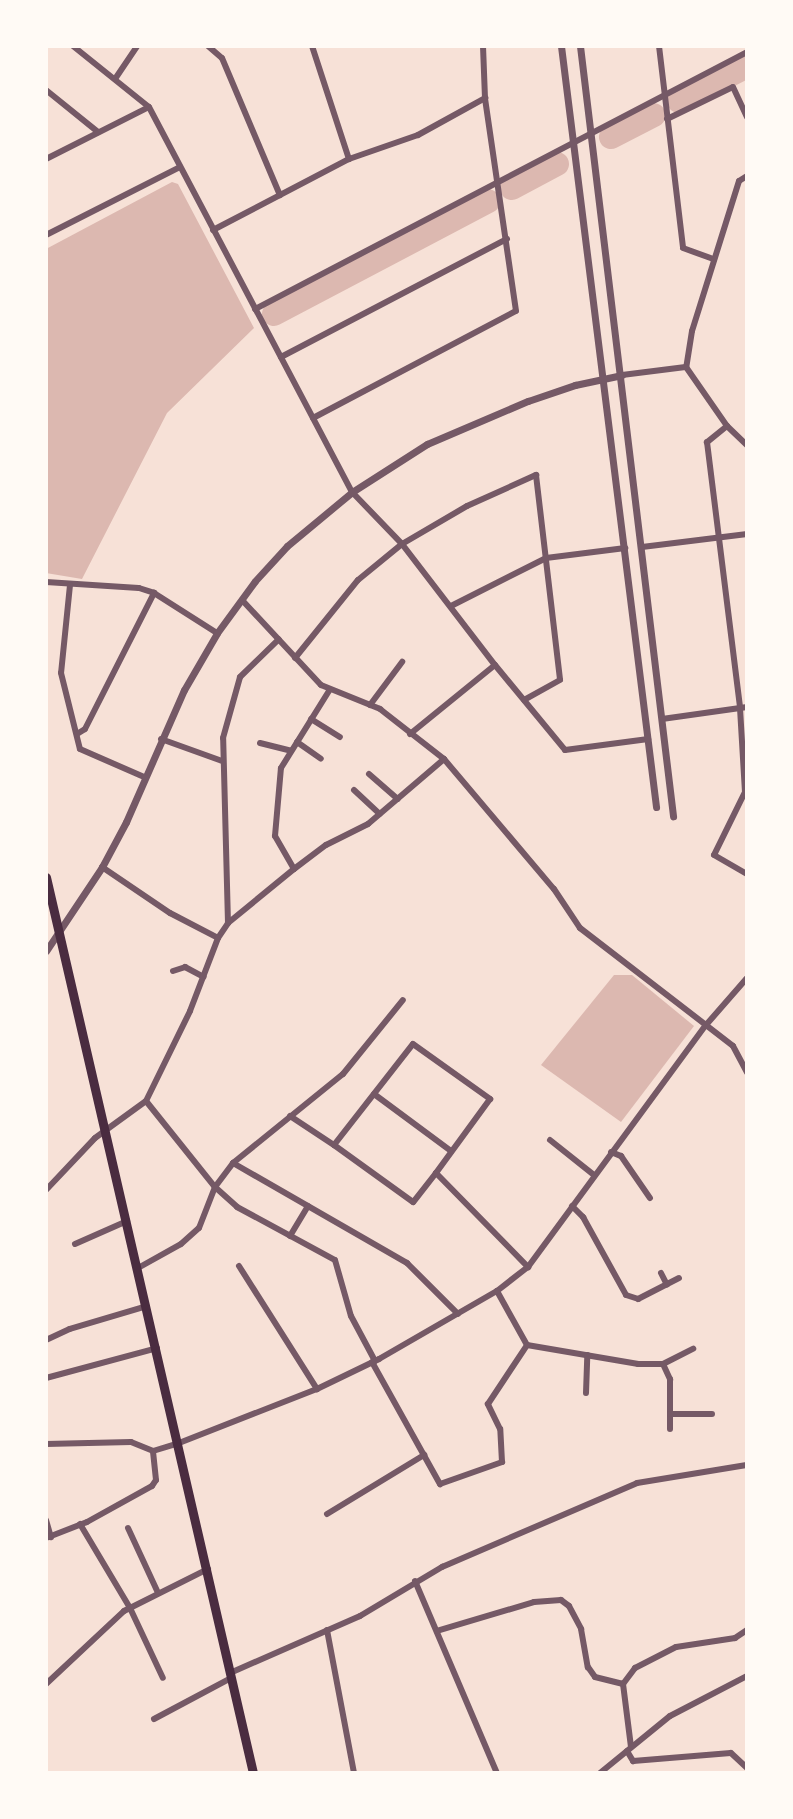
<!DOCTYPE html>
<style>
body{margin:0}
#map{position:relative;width:793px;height:1819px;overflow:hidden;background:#f7e1d7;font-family:"Times New Roman",serif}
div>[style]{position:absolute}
.water>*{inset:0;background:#dcb8b0}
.river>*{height:24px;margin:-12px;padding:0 12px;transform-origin:12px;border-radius:12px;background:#dcb8b0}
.minor>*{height:6px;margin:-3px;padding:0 3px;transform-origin:3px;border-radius:3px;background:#755966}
.tertiary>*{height:7px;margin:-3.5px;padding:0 3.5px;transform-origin:3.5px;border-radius:3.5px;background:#755966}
.primary>*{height:9px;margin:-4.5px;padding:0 4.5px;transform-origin:4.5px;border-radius:4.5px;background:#4a2c40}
span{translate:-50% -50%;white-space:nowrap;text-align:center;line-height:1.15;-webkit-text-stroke:6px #fffaf5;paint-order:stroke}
.frame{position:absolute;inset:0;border:48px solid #fffaf5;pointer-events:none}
</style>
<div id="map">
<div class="water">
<i style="clip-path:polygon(172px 182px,178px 184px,254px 328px,167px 413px,82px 579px,46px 573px,46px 249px)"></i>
<i style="clip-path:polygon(614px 975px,632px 975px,694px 1026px,621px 1122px,541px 1065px)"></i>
</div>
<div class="river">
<i style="left:679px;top:101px;width:76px;rotate:-27.2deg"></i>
<i style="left:611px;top:137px;width:48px;rotate:-27.1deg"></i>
<i style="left:512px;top:188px;width:51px;rotate:-28.1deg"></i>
<i style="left:274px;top:314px;width:242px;rotate:-27.8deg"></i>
</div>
<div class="minor">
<i style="left:73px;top:46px;width:97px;rotate:38.8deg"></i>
<i style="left:149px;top:107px;width:435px;rotate:62.2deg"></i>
<i style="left:352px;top:492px;width:72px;rotate:46.1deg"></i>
<i style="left:402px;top:544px;width:153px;rotate:52.5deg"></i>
<i style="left:495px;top:665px;width:110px;rotate:50.5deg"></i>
<i style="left:565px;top:750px;width:84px;rotate:-7.5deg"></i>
<i style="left:208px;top:46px;width:18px;rotate:41deg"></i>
<i style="left:222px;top:58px;width:149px;rotate:67.1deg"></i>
<i style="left:312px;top:46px;width:119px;rotate:71.9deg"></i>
<i style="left:659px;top:46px;width:203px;rotate:83.2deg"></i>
<i style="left:683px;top:248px;width:33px;rotate:20deg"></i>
<i style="left:115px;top:79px;width:40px;rotate:-56deg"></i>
<i style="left:46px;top:90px;width:67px;rotate:38.9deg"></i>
<i style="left:667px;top:119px;width:73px;rotate:-25.9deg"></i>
<i style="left:733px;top:87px;width:33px;rotate:65deg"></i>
<i style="left:46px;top:159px;width:115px;rotate:-26.8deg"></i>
<i style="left:747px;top:176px;width:9px;rotate:148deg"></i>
<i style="left:739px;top:181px;width:157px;rotate:107.4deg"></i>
<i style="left:692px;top:331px;width:36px;rotate:99deg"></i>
<i style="left:686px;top:367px;width:72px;rotate:55.2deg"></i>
<i style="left:727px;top:426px;width:28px;rotate:44deg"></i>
<i style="left:213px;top:230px;width:153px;rotate:-27.6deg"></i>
<i style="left:349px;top:159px;width:73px;rotate:-19.2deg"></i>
<i style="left:418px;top:135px;width:77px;rotate:-28.9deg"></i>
<i style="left:46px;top:235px;width:150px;rotate:-26.9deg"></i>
<i style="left:255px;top:309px;width:555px;rotate:-27.58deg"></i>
<i style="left:281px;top:357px;width:255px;rotate:-27.6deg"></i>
<i style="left:622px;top:375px;width:64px;rotate:-7.1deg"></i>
<i style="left:313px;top:418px;width:229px;rotate:-27.8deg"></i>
<i style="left:516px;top:311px;width:215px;rotate:-98.3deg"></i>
<i style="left:485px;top:98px;width:52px;rotate:-92.2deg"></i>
<i style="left:727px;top:426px;width:26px;rotate:141deg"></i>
<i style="left:707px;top:442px;width:268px;rotate:82.9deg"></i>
<i style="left:740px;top:708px;width:84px;rotate:86.6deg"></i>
<i style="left:745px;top:792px;width:70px;rotate:116.2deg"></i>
<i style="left:714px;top:855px;width:38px;rotate:30deg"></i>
<i style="left:642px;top:547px;width:106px;rotate:-7.1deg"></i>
<i style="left:46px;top:582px;width:93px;rotate:3.7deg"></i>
<i style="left:139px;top:588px;width:16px;rotate:18deg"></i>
<i style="left:154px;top:593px;width:75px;rotate:32.4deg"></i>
<i style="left:70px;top:585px;width:88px;rotate:95.8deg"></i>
<i style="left:61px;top:673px;width:78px;rotate:76deg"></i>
<i style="left:80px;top:749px;width:70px;rotate:23.6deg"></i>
<i style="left:242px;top:600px;width:116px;rotate:47.1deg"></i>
<i style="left:321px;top:685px;width:64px;rotate:22.1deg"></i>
<i style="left:380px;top:709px;width:81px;rotate:38deg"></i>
<i style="left:444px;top:759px;width:170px;rotate:49.8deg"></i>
<i style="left:554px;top:889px;width:47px;rotate:56.3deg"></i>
<i style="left:580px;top:928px;width:193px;rotate:37.6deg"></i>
<i style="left:733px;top:1046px;width:30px;rotate:62deg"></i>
<i style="left:451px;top:606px;width:106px;rotate:-26.8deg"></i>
<i style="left:546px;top:558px;width:80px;rotate:-7.2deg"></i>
<i style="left:295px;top:658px;width:100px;rotate:-51.1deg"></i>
<i style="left:358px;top:580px;width:57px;rotate:-39.3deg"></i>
<i style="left:402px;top:544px;width:75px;rotate:-30.3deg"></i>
<i style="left:467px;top:506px;width:76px;rotate:-24.2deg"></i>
<i style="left:536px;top:475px;width:206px;rotate:83.3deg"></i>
<i style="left:560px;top:680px;width:41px;rotate:150.9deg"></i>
<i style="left:370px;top:705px;width:54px;rotate:-53.3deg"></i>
<i style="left:311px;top:719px;width:34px;rotate:32deg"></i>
<i style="left:662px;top:719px;width:86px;rotate:-8deg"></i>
<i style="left:77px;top:734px;width:9px;rotate:-32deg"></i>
<i style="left:85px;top:729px;width:153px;rotate:-63.1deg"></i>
<i style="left:410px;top:734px;width:109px;rotate:-39.1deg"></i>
<i style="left:161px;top:739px;width:65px;rotate:19.8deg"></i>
<i style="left:297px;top:742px;width:29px;rotate:35deg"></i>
<i style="left:260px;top:743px;width:32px;rotate:14deg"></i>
<i style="left:369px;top:774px;width:38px;rotate:41deg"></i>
<i style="left:354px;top:790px;width:35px;rotate:43deg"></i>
<i style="left:102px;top:867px;width:82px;rotate:34.1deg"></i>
<i style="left:170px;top:913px;width:54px;rotate:27.5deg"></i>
<i style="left:218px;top:938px;width:18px;rotate:-56deg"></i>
<i style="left:228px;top:923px;width:85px;rotate:-39.3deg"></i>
<i style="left:294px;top:869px;width:38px;rotate:-120deg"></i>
<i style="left:275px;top:836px;width:68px;rotate:-85deg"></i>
<i style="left:281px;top:768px;width:91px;rotate:-58.1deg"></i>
<i style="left:294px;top:869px;width:40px;rotate:-37deg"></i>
<i style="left:326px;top:845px;width:47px;rotate:-26.6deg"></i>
<i style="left:368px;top:824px;width:100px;rotate:-40.5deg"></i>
<i style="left:228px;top:923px;width:185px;rotate:-91.5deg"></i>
<i style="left:223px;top:738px;width:63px;rotate:-74.4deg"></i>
<i style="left:240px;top:677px;width:54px;rotate:-44.3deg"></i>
<i style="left:173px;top:971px;width:13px;rotate:-18deg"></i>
<i style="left:185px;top:967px;width:21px;rotate:28deg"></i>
<i style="left:374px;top:1094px;width:96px;rotate:36.5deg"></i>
<i style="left:146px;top:1101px;width:110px;rotate:51.3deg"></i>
<i style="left:215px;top:1187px;width:30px;rotate:-53deg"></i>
<i style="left:233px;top:1163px;width:201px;rotate:29.9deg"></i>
<i style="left:407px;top:1263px;width:72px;rotate:45deg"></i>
<i style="left:290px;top:1116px;width:53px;rotate:33.4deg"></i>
<i style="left:550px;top:1140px;width:56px;rotate:38.5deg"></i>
<i style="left:611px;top:1152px;width:11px;rotate:22deg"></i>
<i style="left:621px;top:1156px;width:51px;rotate:55.4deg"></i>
<i style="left:233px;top:1163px;width:141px;rotate:-39deg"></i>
<i style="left:343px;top:1074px;width:95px;rotate:-51deg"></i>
<i style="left:436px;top:1173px;width:37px;rotate:128deg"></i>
<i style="left:413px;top:1202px;width:97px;rotate:-144.2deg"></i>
<i style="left:334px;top:1145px;width:128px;rotate:-52deg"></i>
<i style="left:413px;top:1044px;width:95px;rotate:35.5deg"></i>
<i style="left:490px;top:1099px;width:92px;rotate:126.1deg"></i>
<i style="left:436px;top:1173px;width:132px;rotate:45.6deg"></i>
<i style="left:46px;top:1190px;width:71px;rotate:-46.7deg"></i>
<i style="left:95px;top:1138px;width:63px;rotate:-36deg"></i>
<i style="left:146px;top:1101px;width:100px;rotate:-63.9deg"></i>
<i style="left:190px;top:1011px;width:78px;rotate:-69deg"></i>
<i style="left:572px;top:1206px;width:16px;rotate:45deg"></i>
<i style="left:583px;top:1217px;width:89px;rotate:61.1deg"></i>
<i style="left:626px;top:1295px;width:13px;rotate:18deg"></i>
<i style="left:638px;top:1299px;width:46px;rotate:-27.1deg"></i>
<i style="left:290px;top:1236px;width:35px;rotate:-59deg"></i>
<i style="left:75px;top:1244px;width:57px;rotate:-23.9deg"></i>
<i style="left:239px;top:1266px;width:146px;rotate:57.6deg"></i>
<i style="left:138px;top:1268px;width:49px;rotate:-29.2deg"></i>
<i style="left:181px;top:1244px;width:24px;rotate:-42deg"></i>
<i style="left:199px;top:1228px;width:44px;rotate:-68.7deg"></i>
<i style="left:215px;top:1187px;width:30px;rotate:42deg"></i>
<i style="left:237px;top:1207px;width:111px;rotate:28.4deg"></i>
<i style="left:335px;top:1260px;width:58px;rotate:74.1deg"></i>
<i style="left:351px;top:1316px;width:51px;rotate:61.9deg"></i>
<i style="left:661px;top:1273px;width:13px;rotate:63deg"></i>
<i style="left:46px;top:1340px;width:26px;rotate:-25deg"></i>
<i style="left:70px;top:1329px;width:80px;rotate:-16.6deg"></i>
<i style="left:527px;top:1345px;width:113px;rotate:9.7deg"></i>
<i style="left:638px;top:1364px;width:25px"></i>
<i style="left:663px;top:1364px;width:34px;rotate:-27deg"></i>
<i style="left:372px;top:1362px;width:140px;rotate:60.9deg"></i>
<i style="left:440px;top:1484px;width:66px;rotate:-19.5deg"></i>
<i style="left:502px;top:1462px;width:33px;rotate:-93deg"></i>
<i style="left:500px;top:1429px;width:28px;rotate:-116deg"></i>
<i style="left:488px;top:1404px;width:71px;rotate:-56.5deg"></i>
<i style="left:527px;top:1345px;width:62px;rotate:-119.1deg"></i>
<i style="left:663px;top:1364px;width:17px;rotate:65deg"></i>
<i style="left:670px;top:1379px;width:50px;rotate:90deg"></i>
<i style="left:46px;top:1378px;width:115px;rotate:-15.1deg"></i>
<i style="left:586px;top:1393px;width:38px;rotate:-88deg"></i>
<i style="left:670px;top:1414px;width:42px"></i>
<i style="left:46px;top:1444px;width:85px;rotate:-1.3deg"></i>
<i style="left:131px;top:1442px;width:24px;rotate:22deg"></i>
<i style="left:153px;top:1451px;width:27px;rotate:-17deg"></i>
<i style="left:179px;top:1443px;width:148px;rotate:-21.4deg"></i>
<i style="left:317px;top:1389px;width:69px;rotate:-25.8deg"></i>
<i style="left:379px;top:1359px;width:136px;rotate:-30deg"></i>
<i style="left:497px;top:1291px;width:39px;rotate:-38deg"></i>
<i style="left:528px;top:1267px;width:300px;rotate:-53.7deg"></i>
<i style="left:706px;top:1025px;width:62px;rotate:-48.9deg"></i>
<i style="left:327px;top:1514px;width:114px;rotate:-31.3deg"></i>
<i style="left:46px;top:1520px;width:18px;rotate:74deg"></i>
<i style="left:80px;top:1524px;width:98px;rotate:59.2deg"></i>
<i style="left:130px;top:1608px;width:77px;rotate:64.8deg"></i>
<i style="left:128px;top:1528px;width:72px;rotate:65.2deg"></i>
<i style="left:46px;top:1538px;width:44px;rotate:-21.3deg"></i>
<i style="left:87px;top:1522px;width:74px;rotate:-29deg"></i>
<i style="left:152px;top:1486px;width:7px;rotate:-56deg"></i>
<i style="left:156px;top:1480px;width:29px;rotate:-96deg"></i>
<i style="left:415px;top:1581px;width:209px;rotate:66.9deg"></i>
<i style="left:327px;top:1630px;width:146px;rotate:79.3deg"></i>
<i style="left:437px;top:1631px;width:101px;rotate:-16.6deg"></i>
<i style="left:534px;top:1602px;width:27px;rotate:-4deg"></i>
<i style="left:561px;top:1600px;width:10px;rotate:37deg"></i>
<i style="left:569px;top:1606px;width:26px;rotate:62deg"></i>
<i style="left:581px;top:1629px;width:39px;rotate:80deg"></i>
<i style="left:588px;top:1667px;width:12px;rotate:55deg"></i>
<i style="left:595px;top:1677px;width:29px;rotate:14deg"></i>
<i style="left:230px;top:1673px;width:142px;rotate:-23.7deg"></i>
<i style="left:360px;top:1616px;width:96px;rotate:-30.9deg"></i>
<i style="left:442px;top:1567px;width:212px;rotate:-23.3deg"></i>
<i style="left:637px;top:1483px;width:111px;rotate:-9.3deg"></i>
<i style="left:46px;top:1684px;width:107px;rotate:-43.1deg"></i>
<i style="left:124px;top:1611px;width:94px;rotate:-26.6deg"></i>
<i style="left:154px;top:1719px;width:87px;rotate:-28deg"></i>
<i style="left:631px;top:1747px;width:64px;rotate:-97.2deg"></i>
<i style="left:623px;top:1684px;width:20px;rotate:-53deg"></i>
<i style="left:635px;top:1668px;width:46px;rotate:-27.1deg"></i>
<i style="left:676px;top:1647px;width:60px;rotate:-8.7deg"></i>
<i style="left:735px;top:1638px;width:14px;rotate:-34deg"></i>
<i style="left:627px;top:1751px;width:12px;rotate:59deg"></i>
<i style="left:633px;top:1761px;width:98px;rotate:-4.7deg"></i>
<i style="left:731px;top:1753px;width:22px;rotate:43deg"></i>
<i style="left:600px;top:1773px;width:90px;rotate:-39.2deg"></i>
<i style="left:670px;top:1716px;width:87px;rotate:-27.5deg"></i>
</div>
<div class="tertiary">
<i style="left:561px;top:46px;width:767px;rotate:82.88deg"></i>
<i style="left:580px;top:46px;width:776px;rotate:83.11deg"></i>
<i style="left:46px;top:951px;width:101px;rotate:-56.3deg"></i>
<i style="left:102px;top:867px;width:51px;rotate:-61.9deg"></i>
<i style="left:126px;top:822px;width:144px;rotate:-66.3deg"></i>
<i style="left:184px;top:690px;width:66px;rotate:-59.9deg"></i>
<i style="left:217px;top:633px;width:64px;rotate:-53.8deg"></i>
<i style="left:255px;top:581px;width:47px;rotate:-47.6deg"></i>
<i style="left:287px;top:546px;width:85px;rotate:-39.7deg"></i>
<i style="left:352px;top:492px;width:89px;rotate:-32.6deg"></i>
<i style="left:427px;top:444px;width:110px;rotate:-23.1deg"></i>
<i style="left:528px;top:401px;width:50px;rotate:-18.8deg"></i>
<i style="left:575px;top:385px;width:48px;rotate:-12deg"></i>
</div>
<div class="primary">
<i style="left:46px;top:877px;width:920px;rotate:76.99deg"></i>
</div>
<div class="frame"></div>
</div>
